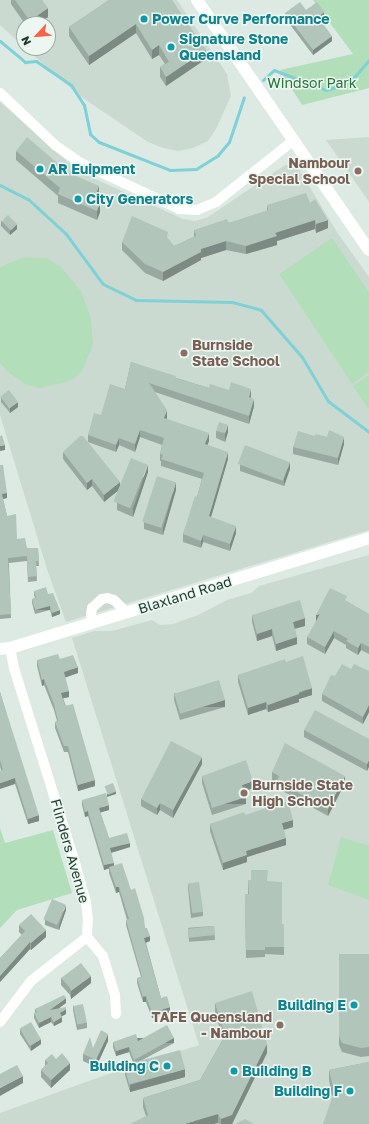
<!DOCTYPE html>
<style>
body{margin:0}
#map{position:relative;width:369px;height:1124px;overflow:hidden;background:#dceae3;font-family:"Golos Text",sans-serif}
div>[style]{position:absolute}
.built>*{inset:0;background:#cbdad1}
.green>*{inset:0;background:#b3deba}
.stream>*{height:3px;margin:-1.5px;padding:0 1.5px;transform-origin:1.5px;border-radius:1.5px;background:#7ed1d6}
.minor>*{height:10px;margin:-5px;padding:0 5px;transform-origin:5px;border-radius:5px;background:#fff}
.tertiary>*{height:12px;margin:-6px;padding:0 6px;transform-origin:6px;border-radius:6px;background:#fff}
.wall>*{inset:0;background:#99a9a1;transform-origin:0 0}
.shaded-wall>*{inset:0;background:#7d8a83;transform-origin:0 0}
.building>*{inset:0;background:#b2c5bb;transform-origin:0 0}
.dots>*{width:11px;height:11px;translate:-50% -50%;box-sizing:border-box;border:2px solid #edf7f1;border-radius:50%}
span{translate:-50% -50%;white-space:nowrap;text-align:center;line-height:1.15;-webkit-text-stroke:3px #edf7f1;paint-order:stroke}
.culture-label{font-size:14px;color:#0d838f;font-weight:700}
.left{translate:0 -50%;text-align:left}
.right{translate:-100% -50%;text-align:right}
.park-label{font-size:14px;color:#24753b}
.education-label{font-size:14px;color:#785e54;font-weight:700}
.street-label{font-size:14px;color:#1d3b30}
.north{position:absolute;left:16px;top:16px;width:40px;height:40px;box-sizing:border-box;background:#edf7f1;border:1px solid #9aaca4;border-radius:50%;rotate:244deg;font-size:11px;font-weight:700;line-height:16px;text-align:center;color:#1d3b30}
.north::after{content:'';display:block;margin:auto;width:14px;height:18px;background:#ff6146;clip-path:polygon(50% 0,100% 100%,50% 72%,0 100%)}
</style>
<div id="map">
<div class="built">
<i style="clip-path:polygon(0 0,177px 0,227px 74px,231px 96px,216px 129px,208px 141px,193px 148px,178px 151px,163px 148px,148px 142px,80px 96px,25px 48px,48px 48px,48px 24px,24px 24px,24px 47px,0 25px)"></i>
<i style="clip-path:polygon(0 102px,78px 171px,183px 219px,195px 221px,208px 217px,285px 165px,295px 165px,300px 171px,337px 232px,369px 277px,369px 530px,66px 622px,47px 569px,0 415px)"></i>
<i style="clip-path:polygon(369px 137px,369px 202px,326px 140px)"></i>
<i style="clip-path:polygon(369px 555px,369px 1124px,0 1124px,0 1113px,97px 1078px,199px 1045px,72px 638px,94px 631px,112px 631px,152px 620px,160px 625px,173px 624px,198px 615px,227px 600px,251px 593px,259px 586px)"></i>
</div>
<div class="green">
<i style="clip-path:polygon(313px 0,369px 0,369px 88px,302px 105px,280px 70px,353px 54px)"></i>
<i style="clip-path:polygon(332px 238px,369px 292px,369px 372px,352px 384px,279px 274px)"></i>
<i style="clip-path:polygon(24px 257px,47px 258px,61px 267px,81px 291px,91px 318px,93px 345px,82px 371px,73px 379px,63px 383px,39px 388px,27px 385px,9px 373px,0 363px,0 267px)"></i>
<i style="clip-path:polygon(369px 375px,369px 410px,353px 386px)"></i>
<i style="clip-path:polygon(0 828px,5px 843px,53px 830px,72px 893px,17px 910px,0 928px)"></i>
<i style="clip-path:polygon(341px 837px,369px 846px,369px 900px,328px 885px)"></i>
</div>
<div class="stream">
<i style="left:0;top:41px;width:33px;rotate:40deg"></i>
<i style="left:25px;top:62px;width:11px;rotate:-5deg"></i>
<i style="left:36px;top:61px;width:42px;rotate:34.4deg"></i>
<i style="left:71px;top:85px;width:24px;rotate:57deg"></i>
<i style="left:84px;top:105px;width:30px;rotate:78deg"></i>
<i style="left:90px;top:134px;width:12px;rotate:42deg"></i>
<i style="left:99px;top:142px;width:76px;rotate:21.5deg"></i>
<i style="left:170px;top:170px;width:26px;rotate:-2deg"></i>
<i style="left:196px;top:169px;width:26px;rotate:-32deg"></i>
<i style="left:218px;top:155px;width:17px;rotate:-50deg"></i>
<i style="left:229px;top:142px;width:47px;rotate:-71.6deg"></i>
<i style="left:263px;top:80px;width:15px;rotate:-42deg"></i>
<i style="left:274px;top:70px;width:56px;rotate:21deg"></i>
<i style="left:326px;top:90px;width:24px;rotate:-17deg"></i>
<i style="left:349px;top:83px;width:30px;rotate:-49deg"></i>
<i style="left:0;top:185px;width:31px;rotate:27deg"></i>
<i style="left:28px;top:199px;width:52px;rotate:42.6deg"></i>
<i style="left:66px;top:234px;width:62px;rotate:53.5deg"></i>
<i style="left:103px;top:284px;width:37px;rotate:26deg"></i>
<i style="left:136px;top:300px;width:96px;rotate:1.2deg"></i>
<i style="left:232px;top:302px;width:30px;rotate:15deg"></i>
<i style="left:261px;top:310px;width:62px;rotate:48.9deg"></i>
<i style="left:302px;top:357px;width:51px;rotate:59.4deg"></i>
<i style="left:328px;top:401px;width:51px;rotate:37.1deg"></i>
</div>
<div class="minor">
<i style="left:0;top:93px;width:76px;rotate:43.4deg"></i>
<i style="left:55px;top:145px;width:32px;rotate:35deg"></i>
<i style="left:81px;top:163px;width:108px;rotate:25.1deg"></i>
<i style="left:179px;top:209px;width:18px;rotate:3deg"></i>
<i style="left:197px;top:210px;width:21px;rotate:-23deg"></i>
<i style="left:216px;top:202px;width:100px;rotate:-38.5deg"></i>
<i style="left:93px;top:623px;width:8px;rotate:-104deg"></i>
<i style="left:91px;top:615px;width:7px;rotate:-82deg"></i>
<i style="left:92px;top:608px;width:13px;rotate:-42deg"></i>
<i style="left:102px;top:599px;width:5px;rotate:-11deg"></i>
<i style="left:107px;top:598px;width:7px;rotate:16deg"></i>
<i style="left:114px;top:600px;width:10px;rotate:45deg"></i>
<i style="left:121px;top:607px;width:7px;rotate:74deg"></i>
<i style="left:87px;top:937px;width:25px;rotate:50deg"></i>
<i style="left:103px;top:956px;width:41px;rotate:72.9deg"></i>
<i style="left:115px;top:995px;width:19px;rotate:87deg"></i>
<i style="left:0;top:1022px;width:51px;rotate:-52.9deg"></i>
<i style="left:31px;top:981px;width:71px;rotate:-38.2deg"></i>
<i style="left:87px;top:937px;width:18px;rotate:-87deg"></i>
<i style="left:88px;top:919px;width:17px;rotate:-97deg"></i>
<i style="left:86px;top:902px;width:37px;rotate:-106deg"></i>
<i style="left:76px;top:866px;width:207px;rotate:-107.4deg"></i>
<i style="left:14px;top:668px;width:20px;rotate:-101deg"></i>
</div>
<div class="tertiary">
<i style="left:197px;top:0;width:303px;rotate:55.5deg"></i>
<i style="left:0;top:649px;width:10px;rotate:-6deg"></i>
<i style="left:10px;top:648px;width:375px;rotate:-17deg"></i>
</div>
<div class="wall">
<i style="clip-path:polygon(11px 0,42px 0,48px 17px,38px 24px,25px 24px,11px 4px)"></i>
<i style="clip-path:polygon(109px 0,206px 59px,166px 86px,160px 77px,160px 67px,165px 64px,159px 55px,152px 59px,136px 33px,89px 65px,69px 36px,69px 27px)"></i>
<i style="clip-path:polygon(306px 10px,324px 17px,320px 20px,332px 41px,313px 55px,285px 18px,285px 13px)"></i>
<i style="clip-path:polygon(16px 151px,69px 173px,99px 195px,96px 202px,100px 212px,97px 220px,58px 203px,58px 196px,16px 160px)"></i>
<i style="clip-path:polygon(310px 203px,328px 228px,316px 233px,315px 229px,277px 241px,277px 245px,246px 254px,226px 250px,201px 258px,201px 260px,163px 281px,145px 273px,122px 250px,122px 242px,168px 239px,174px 246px,194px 237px,194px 230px,229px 223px,267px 211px,267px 205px)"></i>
<i style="clip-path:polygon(1px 221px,17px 229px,10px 235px,1px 226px)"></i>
<i style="clip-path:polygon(131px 362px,176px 378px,209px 388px,251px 396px,251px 398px,254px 406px,249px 424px,155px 392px,167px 418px,166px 419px,209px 441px,207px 445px,228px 459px,211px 517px,236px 533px,230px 551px,203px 542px,201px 548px,183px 542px,183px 534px,197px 497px,202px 479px,161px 466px,161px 461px,160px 461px,160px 454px,162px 445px,140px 437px,135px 452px,119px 445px,116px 452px,88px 442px,88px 435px,101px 415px,125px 389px)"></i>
<i style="clip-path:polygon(1px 397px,18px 407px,10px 413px,1px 402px)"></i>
<i style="clip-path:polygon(216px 431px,228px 432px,225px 442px,216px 438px)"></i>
<i style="clip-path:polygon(315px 436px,327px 437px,344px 444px,338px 465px,293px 454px,293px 447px)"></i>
<i style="clip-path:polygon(63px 452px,120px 489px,104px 502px,92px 486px,87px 490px,63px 459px)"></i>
<i style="clip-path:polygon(240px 464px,290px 469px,284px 486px,240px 471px)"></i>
<i style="clip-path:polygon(0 465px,7px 498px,3px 499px,7px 516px,17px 539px,27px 548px,38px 548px,39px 566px,36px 566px,37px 581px,28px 582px,27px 561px,9px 563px,11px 618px,0 619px)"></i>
<i style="clip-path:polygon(148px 472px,133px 517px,117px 510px,117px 503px)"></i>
<i style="clip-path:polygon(176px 490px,163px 535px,144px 529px,144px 522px)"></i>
<i style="clip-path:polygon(34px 591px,48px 594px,60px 614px,52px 617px,50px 610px,35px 614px,32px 603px,32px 599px,35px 598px,34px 595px)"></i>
<i style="clip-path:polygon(347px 602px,369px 614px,369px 654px,361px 650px,358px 655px,346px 648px,346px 645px,334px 638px,325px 654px,307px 644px,307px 637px)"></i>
<i style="clip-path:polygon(252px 615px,305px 626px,295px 629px,297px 644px,276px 651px,272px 636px,257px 641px,252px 622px)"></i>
<i style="clip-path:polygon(60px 659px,78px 673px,65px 677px,69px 697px,63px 698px,95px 786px,78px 791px,68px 752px,64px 752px,55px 728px,55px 722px,57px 721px,54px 710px,44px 685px,42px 686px,37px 666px,37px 660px)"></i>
<i style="clip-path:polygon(286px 662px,312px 695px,299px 699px,299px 702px,268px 712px,266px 709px,248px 715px,238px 682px,238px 675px)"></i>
<i style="clip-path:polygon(351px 669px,369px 671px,369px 712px,363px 724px,322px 701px,322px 694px,335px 676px)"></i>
<i style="clip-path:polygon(0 692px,39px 821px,28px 824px,15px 784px,1px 771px,0 766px)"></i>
<i style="clip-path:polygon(174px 693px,225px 707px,180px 720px,174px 700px)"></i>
<i style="clip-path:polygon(304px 730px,369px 739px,367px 771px,304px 737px)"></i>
<i style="clip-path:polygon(202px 764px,173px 818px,160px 810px,157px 815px,141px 806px,141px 799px)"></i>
<i style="clip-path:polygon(272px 772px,345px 783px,328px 816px,277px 788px,277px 783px,272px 780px)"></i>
<i style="clip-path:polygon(202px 776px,253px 788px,244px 792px,246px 804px,212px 815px,202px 783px)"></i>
<i style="clip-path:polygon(82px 800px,109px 810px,100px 812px,109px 838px,130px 847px,111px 853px,114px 866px,131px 890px,150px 941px,146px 943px,161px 998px,170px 1012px,152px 1018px,146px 1002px,143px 1002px,137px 983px,137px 978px,141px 977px,126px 925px,126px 920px,127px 920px,119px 892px,116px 893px,109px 873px,109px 868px,104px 870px,88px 816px,85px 817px,82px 805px)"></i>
<i style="clip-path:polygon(245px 815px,293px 827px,284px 830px,286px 845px,247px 857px,247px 862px,223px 870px,210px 831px,210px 824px)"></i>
<i style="clip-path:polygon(248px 880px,268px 881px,282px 924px,284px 925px,284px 955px,265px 954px,265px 957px,246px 958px,245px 894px,248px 894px)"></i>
<i style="clip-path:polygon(188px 883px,203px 912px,203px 916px,191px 918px,188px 888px)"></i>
<i style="clip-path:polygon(66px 910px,59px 930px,45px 925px,45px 920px)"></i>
<i style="clip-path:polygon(19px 925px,46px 937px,31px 950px,30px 949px,0 982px,0 958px,22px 935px,19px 932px)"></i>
<i style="left:214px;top:926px;width:14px;height:26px;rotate:86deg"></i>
<i style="clip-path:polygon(339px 954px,369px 954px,369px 1056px,361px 1057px,342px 1052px,339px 1045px)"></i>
<i style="clip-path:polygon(61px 978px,91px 983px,71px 999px,70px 995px,61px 985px)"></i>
<i style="clip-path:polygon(66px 1003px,58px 1008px,66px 1014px,61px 1017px,62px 1022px,54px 1026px,51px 1022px,39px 1028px,34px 1018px,34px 1013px,35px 1013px,35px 1009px)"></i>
<i style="clip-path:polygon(215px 1003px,267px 1053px,232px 1124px,219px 1124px,218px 1123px,146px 1116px,143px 1107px,143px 1098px,200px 1080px,223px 1039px,215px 1012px)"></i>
<i style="clip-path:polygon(73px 1005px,87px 1023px,87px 1028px,77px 1030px,73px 1010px)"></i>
<i style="clip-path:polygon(20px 1029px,41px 1044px,31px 1051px,20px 1034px)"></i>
<i style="clip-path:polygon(108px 1041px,96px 1067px,83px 1061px,83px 1054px,93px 1048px)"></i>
<i style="clip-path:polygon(138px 1041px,174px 1043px,135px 1064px,185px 1077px,130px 1092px,125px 1075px,125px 1067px,134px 1065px,129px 1052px,116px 1056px,113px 1047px,113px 1042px)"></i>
<i style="clip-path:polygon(56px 1059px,70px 1070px,51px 1088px,41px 1077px,41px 1070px,45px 1066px,45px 1060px)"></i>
<i style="clip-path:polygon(369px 1062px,332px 1096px,329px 1080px,329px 1070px)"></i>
</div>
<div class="shaded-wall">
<i style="clip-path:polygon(48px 8px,48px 17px,38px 24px,30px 24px,30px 21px)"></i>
<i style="clip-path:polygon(324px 12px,324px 17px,318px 22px,318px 17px)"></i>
<i style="clip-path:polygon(136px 24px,136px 33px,89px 65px,89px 56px)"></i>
<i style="clip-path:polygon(332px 36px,332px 41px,313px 55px,313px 50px)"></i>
<i style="clip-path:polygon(159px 45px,159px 55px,152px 59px,152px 50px)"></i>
<i style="clip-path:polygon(206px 50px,206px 59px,166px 86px,166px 77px)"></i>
<i style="clip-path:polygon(99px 186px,99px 195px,93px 209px,93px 200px)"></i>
<i style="clip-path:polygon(100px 203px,100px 212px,97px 220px,97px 211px)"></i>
<i style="clip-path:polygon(315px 220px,315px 229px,277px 241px,277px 245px,246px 254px,246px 246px,275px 233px)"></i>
<i style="clip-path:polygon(328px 220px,328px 228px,316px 233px,316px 224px)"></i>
<i style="clip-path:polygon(17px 224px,17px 229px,10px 235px,10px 230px)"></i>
<i style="clip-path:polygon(226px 241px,226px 250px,201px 258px,201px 260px,163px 281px,163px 272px,201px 249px)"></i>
<i style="clip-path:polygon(251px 389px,251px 396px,249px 404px,249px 397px)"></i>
<i style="clip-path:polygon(254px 399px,254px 406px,249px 424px,249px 416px)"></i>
<i style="clip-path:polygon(18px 402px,18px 407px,10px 413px,10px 408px)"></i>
<i style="clip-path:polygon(167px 410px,167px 418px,164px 426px,164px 418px)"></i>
<i style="clip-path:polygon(228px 425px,228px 432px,225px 442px,225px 434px)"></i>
<i style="clip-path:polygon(140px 430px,140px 437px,135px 452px,135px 444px)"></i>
<i style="clip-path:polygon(209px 433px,209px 441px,205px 451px,205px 444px)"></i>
<i style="clip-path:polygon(344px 437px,344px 444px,338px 465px,338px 458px)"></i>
<i style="clip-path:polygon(119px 438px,119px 445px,116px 452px,116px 445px)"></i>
<i style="clip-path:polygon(5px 445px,5px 450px,0 451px,0 446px)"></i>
<i style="clip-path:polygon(228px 452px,228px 459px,209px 524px,209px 516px)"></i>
<i style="clip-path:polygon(290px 462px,290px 469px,284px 486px,284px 479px)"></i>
<i style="clip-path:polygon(148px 465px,148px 472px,133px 517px,133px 509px)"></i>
<i style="clip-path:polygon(92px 479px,92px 486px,87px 490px,87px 483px)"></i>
<i style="clip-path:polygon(120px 482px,120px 489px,104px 502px,104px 495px)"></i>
<i style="clip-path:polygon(176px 482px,176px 490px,163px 535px,163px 528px)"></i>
<i style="clip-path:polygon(7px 493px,7px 498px,2px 499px,2px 494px)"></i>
<i style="clip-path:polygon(236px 526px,236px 533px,230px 551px,230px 544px)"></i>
<i style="clip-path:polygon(203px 535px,203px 542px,201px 548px,201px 541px)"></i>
<i style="left:50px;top:606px;width:4px;height:16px;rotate:90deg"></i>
<i style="clip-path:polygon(60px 610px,60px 614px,52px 617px,52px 613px)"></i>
<i style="clip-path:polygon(320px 614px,316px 622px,316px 615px)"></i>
<i style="clip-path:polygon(305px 618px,305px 626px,293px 629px,293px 622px)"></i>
<i style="clip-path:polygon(272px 629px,272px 636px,257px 641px,257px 634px)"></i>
<i style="clip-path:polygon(334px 631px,334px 638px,325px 654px,325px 647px)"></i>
<i style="clip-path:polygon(297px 637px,297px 644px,276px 651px,276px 644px)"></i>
<i style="clip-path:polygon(361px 643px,361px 650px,358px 655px,358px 648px)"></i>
<i style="clip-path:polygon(78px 667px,78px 673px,64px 678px,64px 672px)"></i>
<i style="clip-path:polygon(44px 679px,44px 685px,42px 686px,42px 680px)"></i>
<i style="clip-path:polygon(312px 688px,312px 695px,299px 699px,299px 702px,268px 712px,268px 705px)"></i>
<i style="clip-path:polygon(69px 691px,69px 697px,61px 699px,61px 693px)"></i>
<i style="left:225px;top:700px;width:7px;height:47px;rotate:90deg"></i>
<i style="clip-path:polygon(266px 702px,266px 709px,248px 715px,248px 708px)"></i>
<i style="clip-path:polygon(369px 705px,369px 712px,363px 724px,363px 717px)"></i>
<i style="clip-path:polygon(202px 757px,202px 764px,173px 818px,173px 810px)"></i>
<i style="clip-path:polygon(369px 760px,369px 767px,367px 771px,367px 764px)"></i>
<i style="clip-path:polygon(345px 776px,345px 783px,328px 816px,328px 809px)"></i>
<i style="clip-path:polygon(15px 778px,15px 784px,0 789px,0 783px)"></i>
<i style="clip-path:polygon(95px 780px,95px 786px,78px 791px,78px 785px)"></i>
<i style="clip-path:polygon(253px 781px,253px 788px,242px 792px,242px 785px)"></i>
<i style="clip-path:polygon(116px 791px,116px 794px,107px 797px,107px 794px)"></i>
<i style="left:246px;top:797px;width:7px;height:36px;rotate:90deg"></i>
<i style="clip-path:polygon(160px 803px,160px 810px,157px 815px,157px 808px)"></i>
<i style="clip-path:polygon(109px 805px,109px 810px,99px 813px,99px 808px)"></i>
<i style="clip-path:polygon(88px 811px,88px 816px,85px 817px,85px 812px)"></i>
<i style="clip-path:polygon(39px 815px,39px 821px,28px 824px,28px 819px)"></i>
<i style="clip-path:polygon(293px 820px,293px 827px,282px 830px,282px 823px)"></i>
<i style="clip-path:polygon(286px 838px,286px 845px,247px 857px,247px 862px,223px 870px,223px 863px,246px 851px)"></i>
<i style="clip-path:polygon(130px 843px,130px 847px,110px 853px,110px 848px)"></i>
<i style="clip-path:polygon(114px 863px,114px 867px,104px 870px,104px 865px)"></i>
<i style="clip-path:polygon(116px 887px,119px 887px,119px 892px,116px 893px)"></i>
<i style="clip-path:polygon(66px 905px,66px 910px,59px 930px,59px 926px)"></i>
<i style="clip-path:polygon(46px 930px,46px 937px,31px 950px,31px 943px)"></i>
<i style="clip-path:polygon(150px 936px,150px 941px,144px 943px,144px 938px)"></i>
<i style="clip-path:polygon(30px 942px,30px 949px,0 982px,0 976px)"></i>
<i style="clip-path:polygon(91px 976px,91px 983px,71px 999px,71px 991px)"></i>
<i style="clip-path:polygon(146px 996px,146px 1002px,143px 1002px,143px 997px)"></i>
<i style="clip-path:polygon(66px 998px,66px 1003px,50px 1015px,50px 1010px)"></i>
<i style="clip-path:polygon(170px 1007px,170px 1012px,152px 1018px,152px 1013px)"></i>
<i style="clip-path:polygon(66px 1009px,66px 1014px,60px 1017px,60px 1013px)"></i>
<i style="clip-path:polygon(51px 1017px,51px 1022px,39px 1028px,39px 1023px)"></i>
<i style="clip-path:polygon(62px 1017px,62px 1022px,54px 1026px,54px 1022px)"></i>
<i style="clip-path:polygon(108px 1034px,108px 1041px,96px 1067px,96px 1060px)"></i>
<i style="left:174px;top:1038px;width:5px;height:46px;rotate:90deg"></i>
<i style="clip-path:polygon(41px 1039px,41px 1044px,31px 1051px,31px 1046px)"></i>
<i style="clip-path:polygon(267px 1044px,267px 1053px,232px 1124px,221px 1124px,221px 1119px)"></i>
<i style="clip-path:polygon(129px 1047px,129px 1052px,116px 1056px,116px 1051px)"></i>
<i style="clip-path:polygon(70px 1063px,70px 1070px,51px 1088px,51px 1080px)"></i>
<i style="clip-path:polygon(185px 1069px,185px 1077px,130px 1092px,130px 1085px)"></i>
<i style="clip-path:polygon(23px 1076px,23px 1083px,0 1096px,0 1088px)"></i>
<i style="clip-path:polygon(218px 1114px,218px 1123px,214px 1124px,184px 1124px)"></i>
</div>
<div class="building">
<i style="clip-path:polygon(15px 0,42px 0,48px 8px,30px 21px)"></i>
<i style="clip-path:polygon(109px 0,172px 0,206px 50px,166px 77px,160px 67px,169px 62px,159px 45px,152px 50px,136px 24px,89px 56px,69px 27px)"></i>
<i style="clip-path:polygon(300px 2px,306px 10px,317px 2px,324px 12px,318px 17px,332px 36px,313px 50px,285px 13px)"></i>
<i style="clip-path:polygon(27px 137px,69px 173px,99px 186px,93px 200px,100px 203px,97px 211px,58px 194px,60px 188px,16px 151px)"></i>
<i style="clip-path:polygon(306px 193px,310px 203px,315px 199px,328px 220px,316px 224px,315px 220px,275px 233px,277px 236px,246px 246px,226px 241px,201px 249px,201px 252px,163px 272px,145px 264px,122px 242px,132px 216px,168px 232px,167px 237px,174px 246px,196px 236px,194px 230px,227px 219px,229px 223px,268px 210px,267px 205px)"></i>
<i style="left:8px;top:215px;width:13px;height:9px;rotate:45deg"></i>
<i style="clip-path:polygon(131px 362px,176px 376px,175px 378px,209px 388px,210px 384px,229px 390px,231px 382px,251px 389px,249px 397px,254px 399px,249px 416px,149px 383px,167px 410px,164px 418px,209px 433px,205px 444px,228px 452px,209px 516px,236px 526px,230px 544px,203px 535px,201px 541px,183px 534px,195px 496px,197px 497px,204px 473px,161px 459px,163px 455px,160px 454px,164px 438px,140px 430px,135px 444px,119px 438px,116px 445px,88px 435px,94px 413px,101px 415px,110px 384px,125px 389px)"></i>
<i style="left:9px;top:390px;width:15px;height:11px;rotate:53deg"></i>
<i style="left:219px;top:422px;width:9px;height:9px;rotate:18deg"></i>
<i style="clip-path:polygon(329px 430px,344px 437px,338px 458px,293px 447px,298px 431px,315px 436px,316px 434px,327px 437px)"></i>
<i style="clip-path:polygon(2px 435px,5px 445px,0 446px,0 436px)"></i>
<i style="clip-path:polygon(80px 436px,83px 436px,120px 482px,104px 495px,92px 479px,87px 483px,63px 452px)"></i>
<i style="left:245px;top:445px;width:48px;height:20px;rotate:21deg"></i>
<i style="left:131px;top:458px;width:18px;height:47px;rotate:22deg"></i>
<i style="clip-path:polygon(0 465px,3px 465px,7px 493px,2px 494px,7px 516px,16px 514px,17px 539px,25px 538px,27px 548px,38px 548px,39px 561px,36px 561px,37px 576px,28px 577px,27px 556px,8px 558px,11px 614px,0 615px)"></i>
<i style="left:157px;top:476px;width:20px;height:48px;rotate:18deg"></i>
<i style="clip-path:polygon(46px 587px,48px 594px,53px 593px,60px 610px,52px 613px,50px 606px,35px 610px,32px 599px,36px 598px,34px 591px)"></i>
<i style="clip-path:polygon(330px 588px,347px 596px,345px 600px,369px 614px,369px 647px,361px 643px,358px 648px,346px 641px,348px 639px,334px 631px,325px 647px,307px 637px,320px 614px,316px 615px)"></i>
<i style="clip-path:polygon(300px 600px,305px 618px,293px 622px,297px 637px,276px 644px,272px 629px,257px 634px,252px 615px)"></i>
<i style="clip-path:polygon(58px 654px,60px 659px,73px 655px,78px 667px,64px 672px,69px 691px,61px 693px,65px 706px,73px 704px,95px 780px,78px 785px,68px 746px,64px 746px,55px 722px,58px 721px,54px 704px,44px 679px,42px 680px,37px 660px)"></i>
<i style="clip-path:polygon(303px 656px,312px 688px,299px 692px,299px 694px,268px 705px,266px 702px,248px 708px,238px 675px,285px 659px,286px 662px)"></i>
<i style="clip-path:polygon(342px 664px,351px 669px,354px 664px,369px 671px,369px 705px,363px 717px,322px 694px,331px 675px,335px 676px)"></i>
<i style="left:219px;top:680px;width:21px;height:47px;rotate:73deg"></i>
<i style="clip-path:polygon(0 692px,39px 815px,28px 819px,15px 778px,0 783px,0 771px,3px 770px,0 760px)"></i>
<i style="clip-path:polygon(315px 710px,369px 739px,369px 760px,367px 764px,304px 730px)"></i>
<i style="clip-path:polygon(171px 741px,202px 757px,173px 810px,160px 803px,157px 808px,141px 799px)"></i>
<i style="clip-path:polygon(285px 743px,345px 776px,328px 809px,277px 781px,279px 776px,272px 772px)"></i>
<i style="clip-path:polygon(246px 760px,253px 781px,242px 785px,246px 797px,212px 808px,202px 776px)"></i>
<i style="left:113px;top:783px;width:9px;height:9px;rotate:69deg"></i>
<i style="clip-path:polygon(106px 793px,109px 805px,99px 808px,109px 838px,127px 833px,130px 843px,110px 848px,114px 863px,104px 865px,88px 811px,85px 812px,82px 800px)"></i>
<i style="clip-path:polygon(288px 801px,293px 820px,282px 823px,286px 838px,246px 851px,247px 855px,223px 863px,210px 824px,244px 812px,245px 815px)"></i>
<i style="clip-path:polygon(122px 863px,131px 890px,135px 888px,144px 918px,145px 928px,147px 928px,150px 936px,144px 938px,161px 998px,167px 996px,170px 1007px,152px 1013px,146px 996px,143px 997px,137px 978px,142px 977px,126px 920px,129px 919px,119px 887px,116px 887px,109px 867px)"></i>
<i style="clip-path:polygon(251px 870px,268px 870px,267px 881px,282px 882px,282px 924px,284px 925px,284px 947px,265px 947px,265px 950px,246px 950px,245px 894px,249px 894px,248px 880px,251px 880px)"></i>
<i style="left:199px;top:882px;width:30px;height:11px;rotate:82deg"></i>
<i style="left:52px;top:899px;width:15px;height:22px;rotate:23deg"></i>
<i style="clip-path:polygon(31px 914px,46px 930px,31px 943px,30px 942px,0 976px,0 958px,25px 931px,19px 925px)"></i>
<i style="left:214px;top:926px;width:9px;height:26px;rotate:84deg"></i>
<i style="clip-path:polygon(339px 954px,369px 954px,369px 1047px,361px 1048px,342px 1043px,339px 1036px)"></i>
<i style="clip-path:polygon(81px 963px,91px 976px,71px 991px,70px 988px,61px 978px)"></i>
<i style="clip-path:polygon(252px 991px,267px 1044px,232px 1115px,221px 1119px,218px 1114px,184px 1124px,130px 1124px,148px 1115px,143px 1098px,200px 1080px,225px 1035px,215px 1003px)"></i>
<i style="clip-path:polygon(64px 995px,66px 998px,50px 1010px,66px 1007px,66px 1009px,60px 1013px,62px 1017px,54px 1022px,51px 1017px,39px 1023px,34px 1013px,37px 1012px,35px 1009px)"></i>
<i style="left:83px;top:1004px;width:19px;height:10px;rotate:78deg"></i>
<i style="left:31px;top:1022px;width:20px;height:13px;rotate:60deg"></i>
<i style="clip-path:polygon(167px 1025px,174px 1038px,134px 1060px,129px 1047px,116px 1051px,113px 1042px,136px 1034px,138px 1041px)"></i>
<i style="clip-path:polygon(101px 1030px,108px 1034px,96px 1060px,83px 1054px,90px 1037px,93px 1048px)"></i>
<i style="left:180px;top:1050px;width:20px;height:58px;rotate:75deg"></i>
<i style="clip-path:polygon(62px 1053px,70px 1063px,51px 1080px,41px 1070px,48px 1063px,45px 1060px,52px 1054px,56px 1059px)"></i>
<i style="clip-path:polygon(369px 1062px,369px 1124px,323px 1124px,334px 1092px,329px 1070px)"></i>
<i style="clip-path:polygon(17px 1065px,23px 1076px,0 1088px,0 1074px)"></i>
<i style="clip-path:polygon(245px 1119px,254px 1124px,236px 1124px,237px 1123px)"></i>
</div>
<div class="dots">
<i style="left:144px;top:19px;background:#0f9aa8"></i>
<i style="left:171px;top:47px;background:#0f9aa8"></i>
<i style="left:40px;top:169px;background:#0f9aa8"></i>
<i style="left:358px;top:171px;background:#8d6e63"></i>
<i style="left:78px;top:199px;background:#0f9aa8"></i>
<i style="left:184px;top:353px;background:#8d6e63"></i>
<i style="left:244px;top:793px;background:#8d6e63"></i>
<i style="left:354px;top:1005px;background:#0f9aa8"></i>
<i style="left:280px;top:1025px;background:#8d6e63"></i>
<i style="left:167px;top:1066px;background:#0f9aa8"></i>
<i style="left:234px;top:1071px;background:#0f9aa8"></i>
<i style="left:350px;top:1091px;background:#0f9aa8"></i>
</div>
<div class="culture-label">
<span class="left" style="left:152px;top:19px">Power Curve Performance</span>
<span class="left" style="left:179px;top:47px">Signature Stone<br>Queensland</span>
<span class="left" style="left:48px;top:169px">AR Euipment</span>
<span class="left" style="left:86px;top:199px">City Generators</span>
<span class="right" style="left:346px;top:1005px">Building E</span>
<span class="right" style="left:159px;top:1066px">Building C</span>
<span class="left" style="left:242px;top:1071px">Building B</span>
<span class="right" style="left:342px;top:1091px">Building F</span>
</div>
<div class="park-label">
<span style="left:312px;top:83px">Windsor Park</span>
</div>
<div class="education-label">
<span class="right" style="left:350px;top:171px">Nambour<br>Special School</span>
<span class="left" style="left:192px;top:353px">Burnside<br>State School</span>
<span class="left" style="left:252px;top:793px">Burnside State<br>High School</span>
<span class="right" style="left:272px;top:1025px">TAFE Queensland<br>- Nambour</span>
</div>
<div class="street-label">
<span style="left:185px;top:595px;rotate:-17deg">Blaxland Road</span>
<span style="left:70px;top:851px;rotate:74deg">Flinders Avenue</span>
</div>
<div class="north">N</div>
</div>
